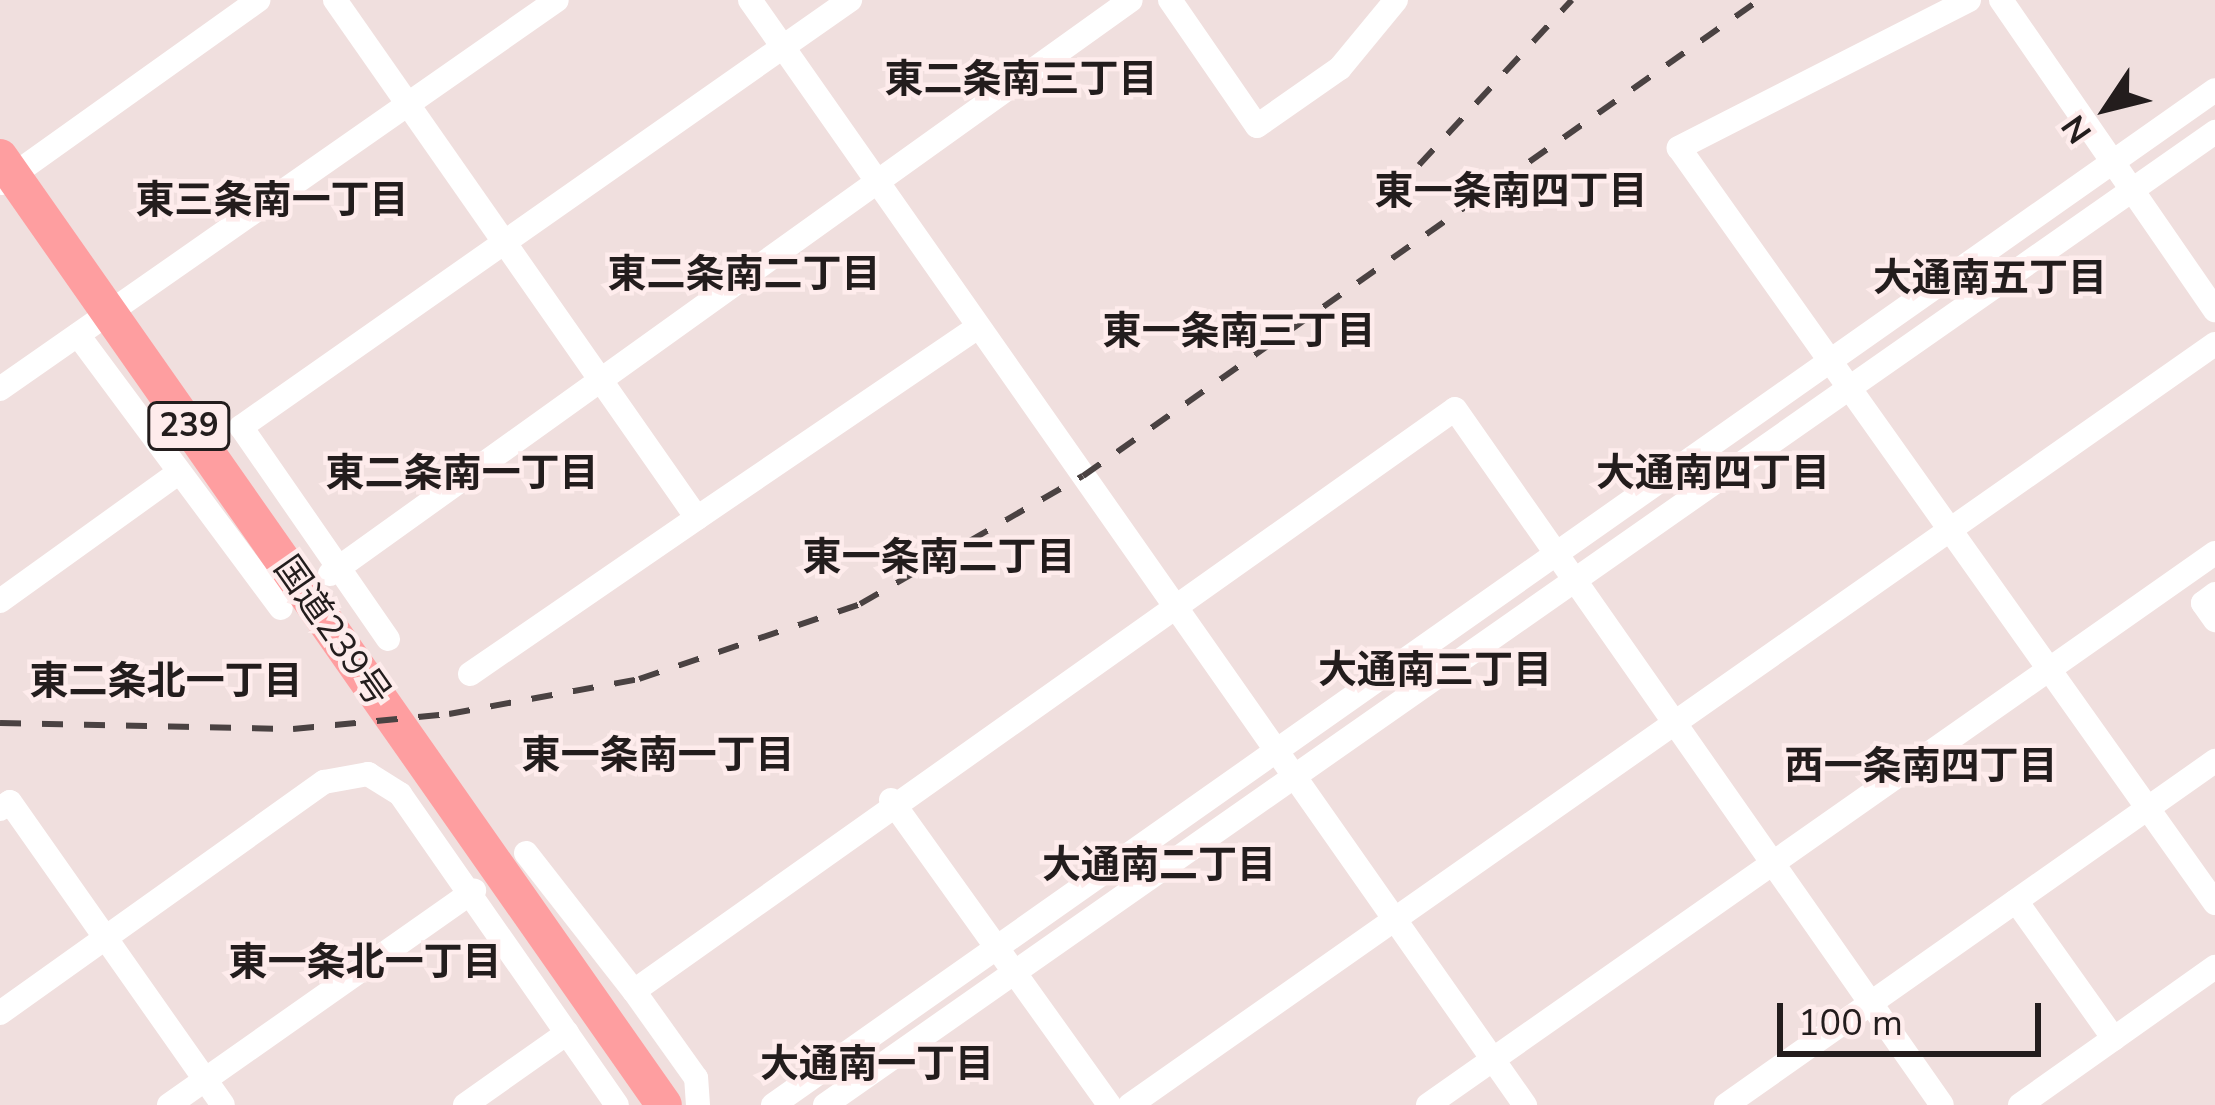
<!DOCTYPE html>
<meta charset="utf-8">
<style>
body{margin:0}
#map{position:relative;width:2215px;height:1105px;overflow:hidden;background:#f0dfde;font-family:"Nunito Sans","Noto Sans JP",sans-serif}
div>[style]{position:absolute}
.minor>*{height:24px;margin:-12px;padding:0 12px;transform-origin:12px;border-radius:12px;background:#fff}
.highway>*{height:36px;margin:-18px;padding:0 18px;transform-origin:18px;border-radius:18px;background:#fe9ea0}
.rail>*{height:6px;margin-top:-3px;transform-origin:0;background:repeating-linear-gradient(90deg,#4a4242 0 21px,transparent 0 42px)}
span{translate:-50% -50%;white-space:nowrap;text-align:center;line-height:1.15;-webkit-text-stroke:9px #feecec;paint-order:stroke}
.shield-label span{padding:3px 9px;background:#feecec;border:3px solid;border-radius:9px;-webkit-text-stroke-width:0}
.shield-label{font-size:33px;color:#231d1d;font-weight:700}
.street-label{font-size:36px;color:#231d1d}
.neighbourhood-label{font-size:39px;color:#231d1d;font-weight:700}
.north{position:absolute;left:2047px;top:48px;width:120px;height:120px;-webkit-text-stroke:9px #feecec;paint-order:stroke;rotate:235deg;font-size:33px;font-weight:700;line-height:48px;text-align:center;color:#231d1d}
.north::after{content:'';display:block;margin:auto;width:42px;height:54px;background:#231d1d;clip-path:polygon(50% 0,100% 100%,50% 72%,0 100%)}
.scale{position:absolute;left:1777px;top:1003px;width:264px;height:54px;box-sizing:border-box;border:6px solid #231d1d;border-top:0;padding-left:15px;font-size:36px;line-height:42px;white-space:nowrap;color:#231d1d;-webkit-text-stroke:9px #feecec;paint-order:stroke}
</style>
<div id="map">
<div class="minor">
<i style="left:335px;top:0;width:632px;rotate:55.05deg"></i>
<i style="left:697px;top:518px;width:340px;rotate:-34.2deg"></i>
<i style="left:750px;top:0;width:1350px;rotate:54.96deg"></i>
<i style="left:1170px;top:0;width:153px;rotate:55.4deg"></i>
<i style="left:1257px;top:126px;width:101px;rotate:-34.9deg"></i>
<i style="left:1340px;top:68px;width:88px;rotate:-50.5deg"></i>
<i style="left:1969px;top:0;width:326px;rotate:153deg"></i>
<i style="left:1679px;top:148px;width:926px;rotate:54.63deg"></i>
<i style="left:2001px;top:0;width:377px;rotate:55.4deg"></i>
<i style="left:2px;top:183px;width:315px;rotate:-35.5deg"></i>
<i style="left:78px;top:335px;width:340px;rotate:53.4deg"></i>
<i style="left:0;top:389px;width:679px;rotate:-34.93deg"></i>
<i style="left:330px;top:574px;width:985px;rotate:-35.63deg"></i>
<i style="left:2215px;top:594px;width:15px;rotate:143deg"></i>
<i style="left:2203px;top:603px;width:21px;rotate:55deg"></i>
<i style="left:0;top:601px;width:218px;rotate:-35.7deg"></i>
<i style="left:388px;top:639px;width:258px;rotate:-124.7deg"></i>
<i style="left:241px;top:427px;width:744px;rotate:-35.04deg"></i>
<i style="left:470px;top:674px;width:275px;rotate:-34.5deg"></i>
<i style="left:891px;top:800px;width:375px;rotate:54.4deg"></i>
<i style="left:0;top:809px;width:12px;rotate:-35deg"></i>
<i style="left:10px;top:802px;width:370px;rotate:54.9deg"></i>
<i style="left:526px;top:853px;width:175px;rotate:52deg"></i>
<i style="left:2016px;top:901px;width:169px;rotate:54.6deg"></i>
<i style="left:0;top:1013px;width:398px;rotate:-35.5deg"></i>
<i style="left:324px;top:782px;width:45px;rotate:-10.3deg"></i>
<i style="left:368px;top:774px;width:38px;rotate:32deg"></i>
<i style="left:400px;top:794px;width:379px;rotate:55.1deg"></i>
<i style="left:169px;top:1105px;width:373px;rotate:-35.1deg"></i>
<i style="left:465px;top:1105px;width:125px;rotate:-35.2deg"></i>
<i style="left:698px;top:1105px;width:27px;rotate:-94deg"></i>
<i style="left:696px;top:1078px;width:107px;rotate:-125.5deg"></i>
<i style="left:634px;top:991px;width:1006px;rotate:-35.33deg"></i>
<i style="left:1455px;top:409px;width:849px;rotate:55.02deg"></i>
<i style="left:773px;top:1105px;width:1763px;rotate:-35.14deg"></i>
<i style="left:825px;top:1105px;width:1697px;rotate:-34.99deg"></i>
<i style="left:1130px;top:1105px;width:1325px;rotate:-35.05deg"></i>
<i style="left:1428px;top:1105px;width:961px;rotate:-35.05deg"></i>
<i style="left:1726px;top:1105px;width:598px;rotate:-35.13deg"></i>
<i style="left:2020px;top:1105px;width:239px;rotate:-35.3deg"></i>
</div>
<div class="highway">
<i style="left:0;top:157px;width:1157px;rotate:54.99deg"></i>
</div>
<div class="rail">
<i style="left:1419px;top:165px;width:225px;rotate:-47.2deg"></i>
<i style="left:0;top:723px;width:293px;rotate:1.2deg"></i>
<i style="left:293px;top:729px;width:157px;rotate:-5.5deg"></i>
<i style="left:449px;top:714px;width:193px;rotate:-10.4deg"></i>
<i style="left:639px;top:679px;width:233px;rotate:-18.7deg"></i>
<i style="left:860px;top:604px;width:257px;rotate:-29.9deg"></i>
<i style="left:1083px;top:476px;width:827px;rotate:-35.15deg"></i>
</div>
<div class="shield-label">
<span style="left:189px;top:426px">239</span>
</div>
<div class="street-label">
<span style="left:332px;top:631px;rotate:55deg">国道239号</span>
</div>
<div class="neighbourhood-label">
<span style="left:1021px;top:80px">東二条南三丁目</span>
<span style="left:1511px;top:192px">東一条南四丁目</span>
<span style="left:272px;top:201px">東三条南一丁目</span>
<span style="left:744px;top:275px">東二条南二丁目</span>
<span style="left:1990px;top:279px">大通南五丁目</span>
<span style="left:1239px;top:332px">東一条南三丁目</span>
<span style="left:462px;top:474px">東二条南一丁目</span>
<span style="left:1713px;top:474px">大通南四丁目</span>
<span style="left:939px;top:558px">東一条南二丁目</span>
<span style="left:1435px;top:671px">大通南三丁目</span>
<span style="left:166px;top:682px">東二条北一丁目</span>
<span style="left:658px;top:756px">東一条南一丁目</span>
<span style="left:1921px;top:767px">西一条南四丁目</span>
<span style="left:1159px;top:866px">大通南二丁目</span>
<span style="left:365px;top:963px">東一条北一丁目</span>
<span style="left:877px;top:1065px">大通南一丁目</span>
</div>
<div class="north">N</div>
<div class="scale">100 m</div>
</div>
